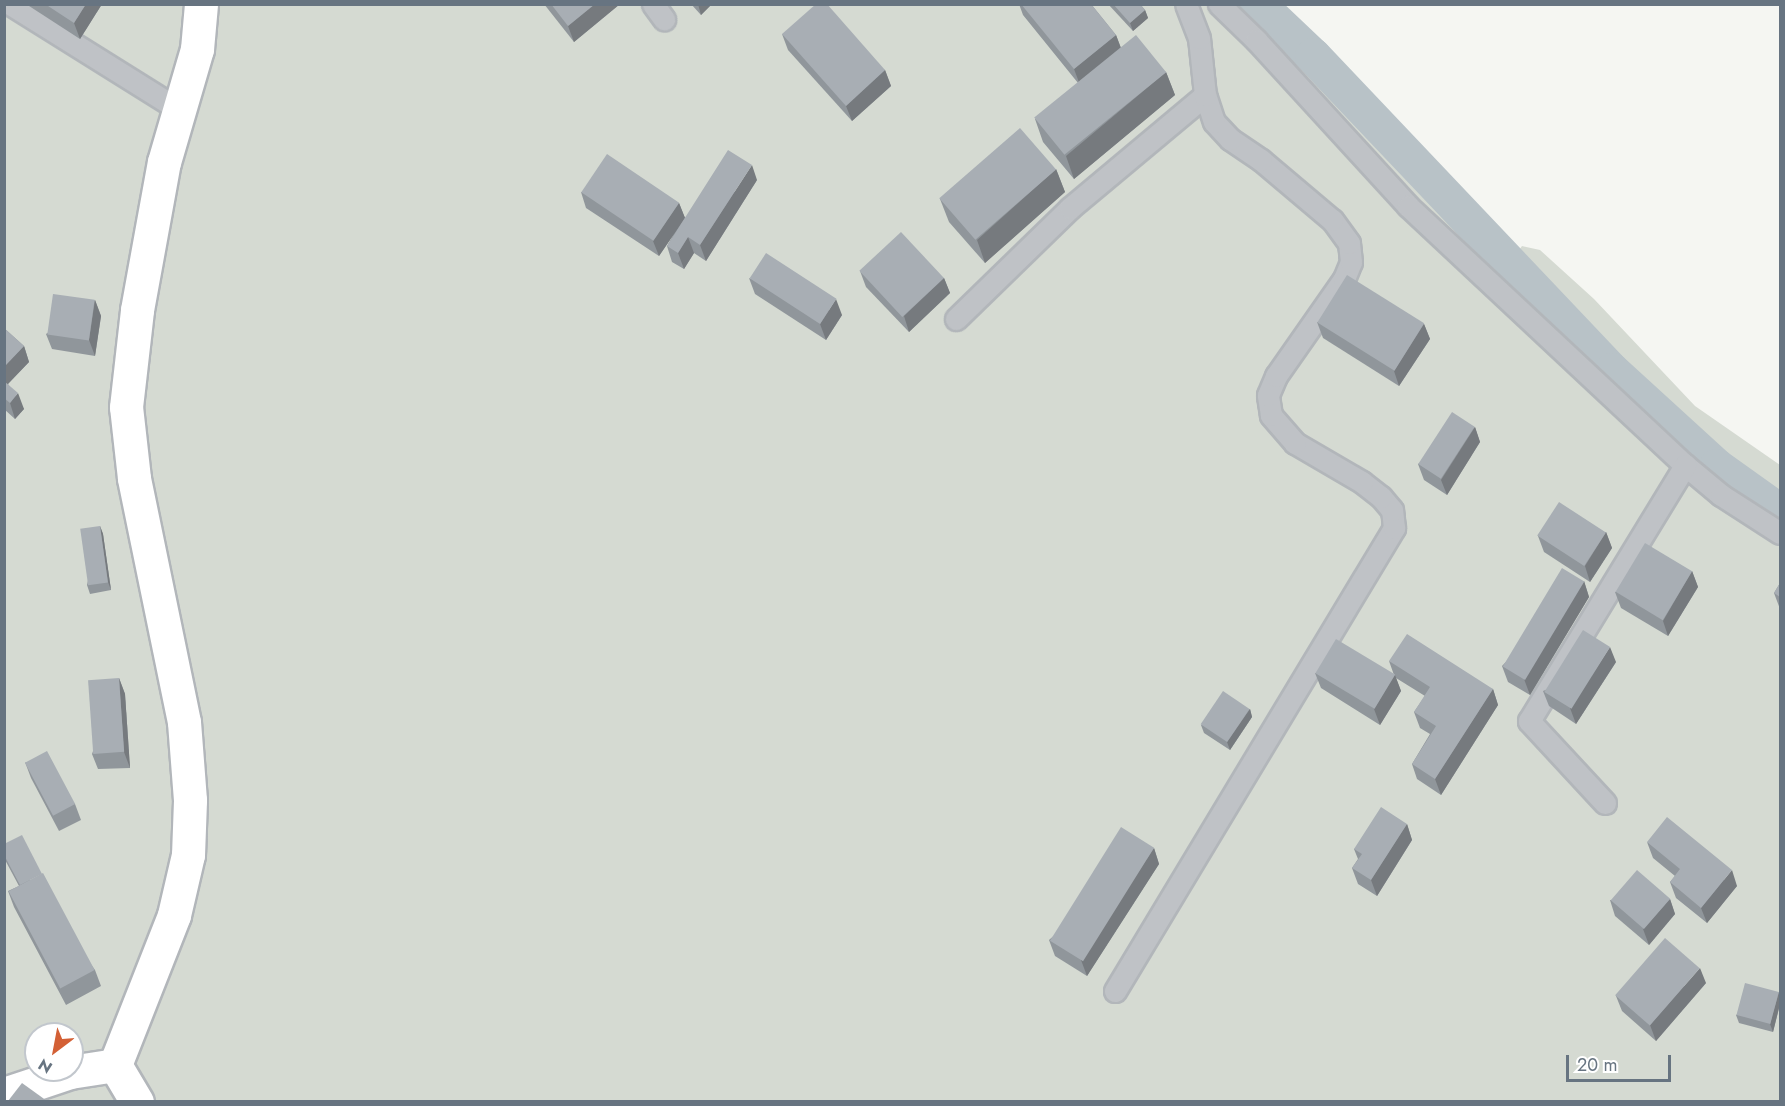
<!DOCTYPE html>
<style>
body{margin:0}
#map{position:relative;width:1785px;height:1106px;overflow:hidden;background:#f5f6f2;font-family:Jost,sans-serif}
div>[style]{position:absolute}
.green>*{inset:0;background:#d5dad2}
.canal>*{height:36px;margin:-18px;padding:0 18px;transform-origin:18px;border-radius:18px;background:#b8c2c7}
.roads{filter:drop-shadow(2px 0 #b2b6ba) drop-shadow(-2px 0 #b2b6ba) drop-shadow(0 2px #b2b6ba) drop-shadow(0 -2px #b2b6ba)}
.lane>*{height:21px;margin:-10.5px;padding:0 10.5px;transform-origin:10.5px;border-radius:10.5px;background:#bfc2c6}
.secondary>*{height:33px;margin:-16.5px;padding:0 16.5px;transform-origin:16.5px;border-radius:16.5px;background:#fff}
.wall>*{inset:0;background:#90969b}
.shaded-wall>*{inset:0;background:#767a7e}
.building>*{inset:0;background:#a8aeb4;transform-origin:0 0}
span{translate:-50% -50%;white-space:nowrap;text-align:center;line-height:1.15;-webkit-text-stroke:6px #fff;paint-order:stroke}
.frame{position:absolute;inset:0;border:6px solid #677481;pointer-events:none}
.north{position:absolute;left:24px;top:1022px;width:60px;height:60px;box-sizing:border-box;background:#fff;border:2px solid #c2c7cd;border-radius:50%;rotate:212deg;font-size:16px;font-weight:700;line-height:24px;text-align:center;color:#677481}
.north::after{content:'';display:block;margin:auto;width:21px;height:27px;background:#d36035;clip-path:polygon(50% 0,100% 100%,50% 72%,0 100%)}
.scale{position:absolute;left:1566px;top:1055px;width:105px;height:27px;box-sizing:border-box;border:3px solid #677481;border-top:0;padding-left:8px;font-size:18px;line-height:21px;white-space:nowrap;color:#677481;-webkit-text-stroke:4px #fff;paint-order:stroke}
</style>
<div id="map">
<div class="green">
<i style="clip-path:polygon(evenodd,5px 5px,1258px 5px,1313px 56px,1509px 264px,1522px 246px,1540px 250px,1594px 299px,1695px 406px,1780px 465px,1780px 1101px,5px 1102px,5px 5px,36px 1034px,72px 1034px,72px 1070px,36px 1070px,36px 1034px)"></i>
</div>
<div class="canal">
<i style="left:1258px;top:4px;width:76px;rotate:43.4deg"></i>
<i style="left:1313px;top:56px;width:434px;rotate:46.5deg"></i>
<i style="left:1612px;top:371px;width:142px;rotate:42.4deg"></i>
<i style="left:1717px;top:467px;width:77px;rotate:35.5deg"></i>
</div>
<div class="roads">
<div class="lane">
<i style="left:10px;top:4px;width:202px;rotate:32deg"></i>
<i style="left:653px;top:4px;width:19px;rotate:54deg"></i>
<i style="left:1219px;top:4px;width:52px;rotate:44.2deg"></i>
<i style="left:1256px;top:40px;width:225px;rotate:47.5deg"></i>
<i style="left:1408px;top:206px;width:379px;rotate:43.1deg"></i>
<i style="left:1685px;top:465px;width:47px;rotate:39.8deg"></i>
<i style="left:1721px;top:495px;width:70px;rotate:32.8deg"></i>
<i style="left:956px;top:319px;width:159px;rotate:-44.2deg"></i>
<i style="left:1070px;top:208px;width:176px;rotate:-39.9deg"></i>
<i style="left:1605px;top:803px;width:112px;rotate:-132.8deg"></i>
<i style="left:1529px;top:721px;width:300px;rotate:-58.6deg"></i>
<i style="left:1115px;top:991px;width:541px;rotate:-58.93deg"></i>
<i style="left:1394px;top:528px;width:18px;rotate:-96deg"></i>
<i style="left:1392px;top:510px;width:17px;rotate:-130deg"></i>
<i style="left:1381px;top:497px;width:24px;rotate:-142deg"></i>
<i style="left:1362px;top:482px;width:78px;rotate:-149.8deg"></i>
<i style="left:1295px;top:443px;width:37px;rotate:-131deg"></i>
<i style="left:1271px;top:415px;width:20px;rotate:-99deg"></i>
<i style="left:1268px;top:395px;width:21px;rotate:-67deg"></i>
<i style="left:1276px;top:376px;width:118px;rotate:-55deg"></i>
<i style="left:1344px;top:279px;width:18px;rotate:-68deg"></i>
<i style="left:1351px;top:262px;width:19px;rotate:-96deg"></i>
<i style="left:1349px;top:243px;width:29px;rotate:-126deg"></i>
<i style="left:1332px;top:220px;width:93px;rotate:-139.8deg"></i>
<i style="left:1261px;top:160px;width:37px;rotate:-146deg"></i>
<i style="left:1230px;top:139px;width:23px;rotate:-133deg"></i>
<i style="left:1214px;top:122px;width:28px;rotate:-108deg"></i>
<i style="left:1205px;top:95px;width:57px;rotate:-96deg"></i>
<i style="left:1199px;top:38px;width:36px;rotate:-111deg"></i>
</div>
<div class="secondary">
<i style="left:115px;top:1065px;width:161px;rotate:-68.5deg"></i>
<i style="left:174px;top:915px;width:62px;rotate:-76.9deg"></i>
<i style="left:188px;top:855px;width:55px;rotate:-87.9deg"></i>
<i style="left:190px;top:800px;width:78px;rotate:-94.4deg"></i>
<i style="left:184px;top:722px;width:249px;rotate:-101.6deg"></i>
<i style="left:134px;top:478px;width:71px;rotate:-96.4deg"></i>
<i style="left:126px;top:407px;width:98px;rotate:-83.5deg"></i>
<i style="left:137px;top:310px;width:150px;rotate:-79.7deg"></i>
<i style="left:164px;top:162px;width:118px;rotate:-73.7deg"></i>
<i style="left:197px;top:49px;width:45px;rotate:-84.9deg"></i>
<i style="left:4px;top:1094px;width:70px;rotate:-18.4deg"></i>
<i style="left:70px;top:1072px;width:46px;rotate:-8.8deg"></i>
<i style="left:115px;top:1065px;width:43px;rotate:59.3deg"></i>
</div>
</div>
<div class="wall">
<i style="clip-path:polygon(26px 4px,102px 4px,80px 39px)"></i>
<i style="clip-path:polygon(544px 4px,620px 4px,574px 42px)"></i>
<i style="clip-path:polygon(691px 4px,712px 4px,701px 15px)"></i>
<i style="clip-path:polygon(1019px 4px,1091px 4px,1116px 35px,1121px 48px,1166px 72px,1175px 95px,1074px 179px,1043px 142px,1035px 119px,1078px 83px,1023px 15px)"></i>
<i style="clip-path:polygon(1108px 4px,1140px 4px,1145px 10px,1148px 18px,1133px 31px)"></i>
<i style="clip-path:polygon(782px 34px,885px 70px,891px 86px,852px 121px,788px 50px)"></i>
<i style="clip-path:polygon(1056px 169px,1065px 192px,985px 263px,949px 222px,940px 199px)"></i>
<i style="clip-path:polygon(757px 180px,706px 261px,694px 253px,684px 269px,672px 262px,667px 246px,674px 234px,659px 256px,586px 208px,581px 192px,679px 203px,685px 218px)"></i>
<i style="clip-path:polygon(860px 271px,944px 278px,950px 293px,909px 332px,866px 287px)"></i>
<i style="clip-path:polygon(749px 278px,842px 315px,826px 340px,755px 294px)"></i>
<i style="clip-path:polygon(95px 300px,101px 316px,95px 356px,52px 349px,46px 334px)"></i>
<i style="clip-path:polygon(1317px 322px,1424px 324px,1430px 339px,1399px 386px,1323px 338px)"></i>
<i style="clip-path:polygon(4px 328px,24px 346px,29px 362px,8px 384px,24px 409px,15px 419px,4px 409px)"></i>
<i style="clip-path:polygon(1475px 427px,1480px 442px,1447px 495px,1424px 480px,1418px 464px)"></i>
<i style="clip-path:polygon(100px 526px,103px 534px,111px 590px,90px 594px,87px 585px)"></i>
<i style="clip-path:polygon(1606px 532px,1612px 548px,1590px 582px,1544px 552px,1538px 536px)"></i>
<i style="clip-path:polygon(1692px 571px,1698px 587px,1668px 636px,1621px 608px,1615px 592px)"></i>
<i style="clip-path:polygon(1584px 581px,1589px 597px,1530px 695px,1508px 682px,1502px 666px)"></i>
<i style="clip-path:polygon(1780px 583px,1780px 609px,1774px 593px)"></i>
<i style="clip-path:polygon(1389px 661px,1493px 689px,1498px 705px,1441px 795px,1417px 779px,1412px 764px,1430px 734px,1420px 728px,1414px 712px,1425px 696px,1396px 678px,1401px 691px,1380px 725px,1321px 688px,1315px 673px,1394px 675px)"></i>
<i style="clip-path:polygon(1616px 662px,1576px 724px,1549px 706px,1543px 691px)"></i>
<i style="clip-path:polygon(119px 678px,125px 694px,130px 768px,98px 769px,92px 754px)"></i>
<i style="clip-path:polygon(1250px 709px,1252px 717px,1230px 750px,1204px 733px,1201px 725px)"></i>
<i style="clip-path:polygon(25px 762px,75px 804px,81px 820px,59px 831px,31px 778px)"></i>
<i style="clip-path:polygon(1407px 824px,1412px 840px,1377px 896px,1358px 884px,1352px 868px,1358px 859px,1354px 849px)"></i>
<i style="clip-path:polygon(1647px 842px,1737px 886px,1707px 923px,1676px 898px,1670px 882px,1675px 876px,1653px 858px)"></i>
<i style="clip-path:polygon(4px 844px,95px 970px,101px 986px,66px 1005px,14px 907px,8px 891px,19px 886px,4px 858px)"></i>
<i style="clip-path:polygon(1154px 848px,1159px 864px,1087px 976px,1055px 956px,1049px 940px)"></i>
<i style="clip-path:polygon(1670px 899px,1675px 914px,1649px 945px,1615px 916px,1610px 900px)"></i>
<i style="clip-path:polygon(1706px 983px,1656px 1041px,1622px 1011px,1616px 996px)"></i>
<i style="clip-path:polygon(1779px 992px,1780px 997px,1780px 1004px,1773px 1032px,1739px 1023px,1736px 1015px)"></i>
</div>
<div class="shaded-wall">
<i style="clip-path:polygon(86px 4px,102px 4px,80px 39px,74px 23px)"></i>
<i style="clip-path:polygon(595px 4px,620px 4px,574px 42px,568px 26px)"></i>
<i style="clip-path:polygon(698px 4px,712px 4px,701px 15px)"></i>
<i style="clip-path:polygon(1145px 10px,1148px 18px,1133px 31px,1130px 23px)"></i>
<i style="clip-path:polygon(1116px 35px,1122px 51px,1080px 85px,1074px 69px)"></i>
<i style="clip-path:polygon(885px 70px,891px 86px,852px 121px,846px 106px)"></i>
<i style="clip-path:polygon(1166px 72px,1175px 95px,1074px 179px,1066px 156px)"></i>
<i style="clip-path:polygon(752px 165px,757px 180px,706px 261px,700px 245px)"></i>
<i style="clip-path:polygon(1056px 169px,1065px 192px,985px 263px,977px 240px)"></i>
<i style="clip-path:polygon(679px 203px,685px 218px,659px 256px,653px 241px)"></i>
<i style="clip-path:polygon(688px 237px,694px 253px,684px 269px,678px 253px)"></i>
<i style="clip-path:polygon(944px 278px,950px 293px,909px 332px,904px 316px)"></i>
<i style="clip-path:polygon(836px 299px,842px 315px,826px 340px,820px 324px)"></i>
<i style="clip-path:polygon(95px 300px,101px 316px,95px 356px,89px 340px)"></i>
<i style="clip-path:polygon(1424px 324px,1430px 339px,1399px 386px,1394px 371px)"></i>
<i style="clip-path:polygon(24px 346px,29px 362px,4px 388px,4px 367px)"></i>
<i style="clip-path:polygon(18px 393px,24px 409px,15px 419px,10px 403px)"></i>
<i style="clip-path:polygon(1475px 427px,1480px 442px,1447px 495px,1441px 480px)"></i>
<i style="clip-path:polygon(100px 526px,103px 534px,111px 590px,108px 582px)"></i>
<i style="clip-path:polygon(1606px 532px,1612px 548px,1590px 582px,1585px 566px)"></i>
<i style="clip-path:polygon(1692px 571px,1698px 587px,1668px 636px,1663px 621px)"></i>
<i style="clip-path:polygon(1584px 581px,1589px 597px,1530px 695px,1524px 679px)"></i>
<i style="clip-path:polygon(1610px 647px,1616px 662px,1576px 724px,1570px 708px)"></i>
<i style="clip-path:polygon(1395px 675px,1401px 691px,1380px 725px,1374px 709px)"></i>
<i style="clip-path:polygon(119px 678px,125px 694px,130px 768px,124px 752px)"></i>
<i style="clip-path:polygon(1493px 689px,1498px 705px,1441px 795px,1435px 779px)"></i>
<i style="clip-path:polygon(1250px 709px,1252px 717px,1230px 750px,1227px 742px)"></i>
<i style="clip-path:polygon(1407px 824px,1412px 840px,1377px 896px,1371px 880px)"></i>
<i style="clip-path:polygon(1154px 848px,1159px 864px,1087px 976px,1081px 960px)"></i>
<i style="clip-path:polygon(1732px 870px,1737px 886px,1707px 923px,1701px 908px)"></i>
<i style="clip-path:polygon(1670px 899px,1675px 914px,1649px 945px,1643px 929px)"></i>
<i style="clip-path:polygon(1700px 968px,1706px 983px,1656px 1041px,1650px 1025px)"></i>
<i style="clip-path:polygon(1779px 992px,1780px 997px,1780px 1004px,1773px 1032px,1770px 1024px)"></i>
</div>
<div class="building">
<i style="clip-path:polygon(45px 4px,86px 4px,74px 23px)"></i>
<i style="clip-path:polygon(551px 4px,595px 4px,568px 26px)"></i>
<i style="clip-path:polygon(816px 4px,827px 4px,885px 70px,846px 106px,782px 34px)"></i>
<i style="clip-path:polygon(1021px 4px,1091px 4px,1116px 35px,1074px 69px)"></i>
<i style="clip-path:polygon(1113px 4px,1140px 4px,1145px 10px,1130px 23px)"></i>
<i style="left:1136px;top:35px;width:48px;height:131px;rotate:51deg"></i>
<i style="left:1020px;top:128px;width:55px;height:107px;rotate:49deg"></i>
<i style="clip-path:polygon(728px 150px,752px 165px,700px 245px,688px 237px,678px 253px,667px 246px)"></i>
<i style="left:607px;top:154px;width:87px;height:46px;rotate:34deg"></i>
<i style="left:901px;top:232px;width:63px;height:57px;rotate:47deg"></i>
<i style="left:766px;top:253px;width:84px;height:30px;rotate:33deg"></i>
<i style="left:1347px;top:275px;width:91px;height:56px;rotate:32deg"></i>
<i style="left:53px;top:294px;width:42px;height:41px;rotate:8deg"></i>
<i style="clip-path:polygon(4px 328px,24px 346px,4px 367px)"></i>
<i style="clip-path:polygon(4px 381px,18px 393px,10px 403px,4px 398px)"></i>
<i style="left:1452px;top:412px;width:27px;height:62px;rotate:33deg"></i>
<i style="left:1559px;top:502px;width:56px;height:40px;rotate:33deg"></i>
<i style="left:100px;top:526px;width:57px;height:20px;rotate:82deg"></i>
<i style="left:1645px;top:543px;width:55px;height:57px;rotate:31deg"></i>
<i style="left:1562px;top:568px;width:26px;height:115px;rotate:31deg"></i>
<i style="clip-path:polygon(1780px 583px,1780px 597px,1774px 593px)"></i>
<i style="left:1583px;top:630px;width:32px;height:73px;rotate:32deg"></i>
<i style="clip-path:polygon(1407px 634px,1493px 689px,1435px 779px,1412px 764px,1436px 726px,1414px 712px,1430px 687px,1389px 661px)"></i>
<i style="left:1336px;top:639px;width:69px;height:40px;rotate:31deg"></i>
<i style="left:119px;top:678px;width:74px;height:31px;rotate:86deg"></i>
<i style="left:1223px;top:691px;width:32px;height:40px;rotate:34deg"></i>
<i style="left:47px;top:751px;width:60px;height:25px;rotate:62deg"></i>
<i style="clip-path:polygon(1381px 807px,1407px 824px,1371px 880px,1352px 868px,1362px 854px,1354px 849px)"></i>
<i style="clip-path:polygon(1667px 817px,1732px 870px,1701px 908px,1670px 882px,1680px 869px,1647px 842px)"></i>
<i style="left:1121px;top:827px;width:39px;height:134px;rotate:32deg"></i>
<i style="clip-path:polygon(22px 835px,42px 874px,20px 885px,4px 855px,4px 844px)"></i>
<i style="left:1637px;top:870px;width:44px;height:40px;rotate:41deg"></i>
<i style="left:43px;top:873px;width:110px;height:39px;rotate:62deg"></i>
<i style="left:1665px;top:938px;width:46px;height:76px;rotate:41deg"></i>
<i style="left:1745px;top:983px;width:35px;height:33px;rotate:15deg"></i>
<i style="clip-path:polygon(22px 1083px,47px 1101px,8px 1101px)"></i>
</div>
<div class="frame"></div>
<div class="north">N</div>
<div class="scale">20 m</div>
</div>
